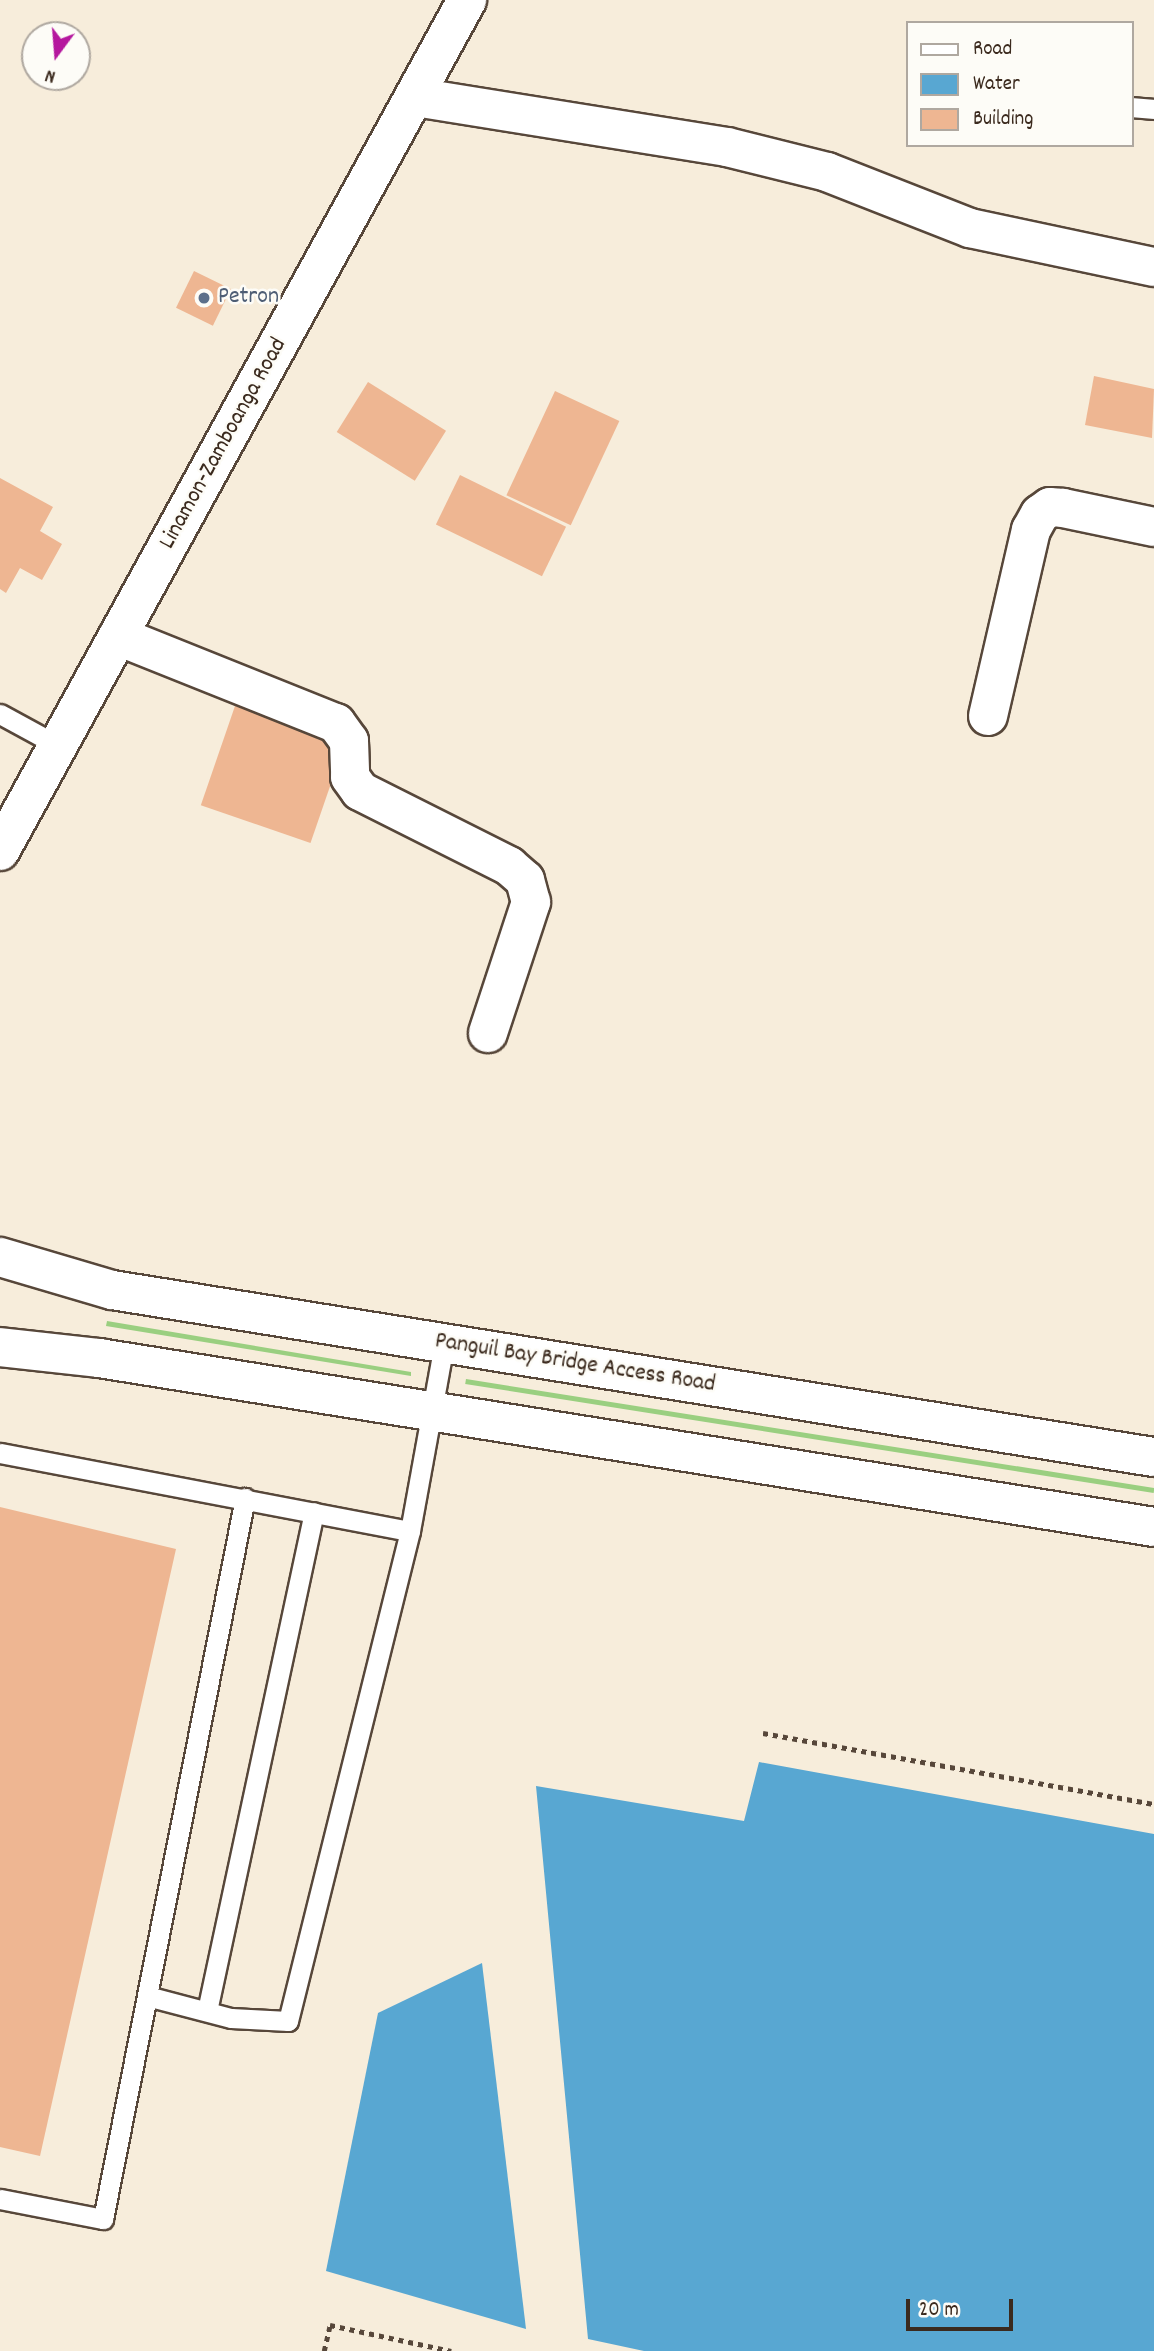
<!DOCTYPE html>
<style>
body{margin:0}
#map{position:relative;width:1154px;height:2351px;overflow:hidden;background:#f7eddb;font-family:Dekko,sans-serif}
div>[style]{position:absolute}
.green>*{inset:0;background:#9acf80;transform-origin:0 0}
.water>*{inset:0;background:#58a7d2}
.building>*{inset:0;background:#eeb692;transform-origin:0 0}
.path>*{height:4.5px;margin-top:-2.25px;transform-origin:0;background:repeating-linear-gradient(90deg,#57473a 0 5px,transparent 0 10px)}
.roads{filter:drop-shadow(2px 0 #57473a) drop-shadow(-2px 0 #57473a) drop-shadow(0 2px #57473a) drop-shadow(0 -2px #57473a)}
.lane>*{height:19px;margin:-9.5px;padding:0 9.5px;transform-origin:9.5px;border-radius:9.5px;background:#fff}
.street>*{height:38px;margin:-19px;padding:0 19px;transform-origin:19px;border-radius:19px;background:#fff}
.highway>*{height:38px;margin:-19px;padding:0 19px;transform-origin:19px;border-radius:19px;background:#fff}
.dots>*{width:19px;height:19px;translate:-50% -50%;box-sizing:border-box;border:4px solid #fdfcf7;border-radius:50%}
span{translate:-50% -50%;white-space:nowrap;text-align:center;line-height:1.15;-webkit-text-stroke:5px #fdfcf7;paint-order:stroke}
.service-label{font-size:24px;color:#4e5e75}
.left{translate:0 -50%;text-align:left}
.street-label{font-size:24px;color:#3b2a1e}
.legend{position:absolute;left:906px;top:21px;width:228px;height:126px;box-sizing:border-box;background:#fdfcf7;border:2px solid #afa8a0;margin:0;padding:9px 12px;list-style:none;font-size:21px;color:#3b2a1e}
.legend li{display:flex;align-items:center;gap:14px;height:35px}
.legend b{width:35px;border:2px solid #afa8a0}
.north{position:absolute;left:21px;top:21px;width:70px;height:70px;box-sizing:border-box;background:#fdfcf7;border:2px solid #afa8a0;border-radius:50%;rotate:196deg;font-size:19px;font-weight:700;line-height:28px;text-align:center;color:#3b2a1e}
.north::after{content:'';display:block;margin:auto;width:24px;height:32px;background:#b5179e;clip-path:polygon(50% 0,100% 100%,50% 72%,0 100%)}
.scale{position:absolute;left:906px;top:2299px;width:107px;height:32px;box-sizing:border-box;border:4px solid #3b2a1e;border-top:0;padding-left:9px;font-size:21px;line-height:24px;white-space:nowrap;color:#3b2a1e;-webkit-text-stroke:5px #fdfcf7;paint-order:stroke}
</style>
<div id="map">
<div class="green">
<i style="clip-path:polygon(107px 1321px,411px 1372px,411px 1376px,106px 1326px)"></i>
<i style="left:466px;top:1379px;width:697px;height:5px;rotate:9deg"></i>
</div>
<div class="water">
<i style="clip-path:polygon(759px 1762px,1154px 1834px,1154px 2351px,644px 2351px,588px 2339px,536px 1786px,744px 1821px)"></i>
<i style="clip-path:polygon(482px 1963px,526px 2329px,326px 2271px,378px 2013px)"></i>
</div>
<div class="building">
<i style="left:194px;top:271px;width:41px;height:41px;rotate:26deg"></i>
<i style="clip-path:polygon(1094px 376px,1154px 389px,1152px 438px,1085px 425px)"></i>
<i style="left:368px;top:382px;width:92px;height:59px;rotate:32deg"></i>
<i style="left:555px;top:391px;width:71px;height:115px;rotate:25deg"></i>
<i style="left:460px;top:475px;width:118px;height:55px;rotate:26deg"></i>
<i style="clip-path:polygon(0 478px,53px 507px,40px 531px,62px 544px,42px 580px,20px 568px,6px 593px,0 589px)"></i>
<i style="left:235px;top:706px;width:116px;height:105px;rotate:19deg"></i>
<i style="clip-path:polygon(0 1507px,176px 1549px,40px 2156px,0 2147px)"></i>
</div>
<div class="path">
<i style="left:763px;top:1733px;width:397px;rotate:10.3deg"></i>
<i style="left:324px;top:2351px;width:27px;rotate:-77deg"></i>
<i style="left:330px;top:2325px;width:124px;rotate:12.1deg"></i>
</div>
<div class="roads">
<div class="lane">
<i style="left:1131px;top:107px;width:23px;rotate:5deg"></i>
<i style="left:0;top:714px;width:65px;rotate:28.5deg"></i>
<i style="left:0;top:1453px;width:417px;rotate:10.8deg"></i>
<i style="left:147px;top:1996px;width:87px;rotate:14.7deg"></i>
<i style="left:231px;top:2018px;width:57px;rotate:3deg"></i>
<i style="left:288px;top:2021px;width:505px;rotate:-76.02deg"></i>
<i style="left:410px;top:1531px;width:191px;rotate:-79.7deg"></i>
<i style="left:207px;top:2011px;width:510px;rotate:-77.9deg"></i>
<i style="left:0;top:2199px;width:105px;rotate:11deg"></i>
<i style="left:103px;top:2219px;width:735px;rotate:-78.86deg"></i>
</div>
<div class="street">
<i style="left:415px;top:97px;width:316px;rotate:9.1deg"></i>
<i style="left:727px;top:147px;width:103px;rotate:14deg"></i>
<i style="left:827px;top:172px;width:154px;rotate:21.4deg"></i>
<i style="left:970px;top:228px;width:188px;rotate:12deg"></i>
<i style="left:118px;top:636px;width:235px;rotate:21.8deg"></i>
<i style="left:336px;top:723px;width:22px;rotate:54deg"></i>
<i style="left:349px;top:741px;width:36px;rotate:88deg"></i>
<i style="left:350px;top:777px;width:17px;rotate:54deg"></i>
<i style="left:360px;top:791px;width:167px;rotate:26.7deg"></i>
<i style="left:509px;top:866px;width:21px;rotate:41deg"></i>
<i style="left:525px;top:880px;width:23px;rotate:75deg"></i>
<i style="left:531px;top:902px;width:138px;rotate:108.2deg"></i>
<i style="left:988px;top:716px;width:191px;rotate:-77deg"></i>
<i style="left:1031px;top:530px;width:18px;rotate:-61deg"></i>
<i style="left:1040px;top:514px;width:12px;rotate:-35deg"></i>
<i style="left:1050px;top:507px;width:13px;rotate:4deg"></i>
<i style="left:1063px;top:508px;width:93px;rotate:11.8deg"></i>
</div>
<div class="highway">
<i style="left:0;top:851px;width:971px;rotate:-61.24deg"></i>
<i style="left:0;top:1257px;width:117px;rotate:16.4deg"></i>
<i style="left:112px;top:1290px;width:1055px;rotate:9.11deg"></i>
<i style="left:0;top:1347px;width:100px;rotate:6.3deg"></i>
<i style="left:99px;top:1358px;width:1068px;rotate:9.1deg"></i>
</div>
</div>
<div class="dots">
<i style="left:204px;top:298px;background:#5c6f8a"></i>
</div>
<div class="service-label">
<span class="left" style="left:218px;top:298px">Petron</span>
</div>
<div class="street-label">
<span style="left:224px;top:444px;rotate:-61deg">Linamon-Zamboanga Road</span>
<span style="left:575px;top:1364px;rotate:9deg">Panguil Bay Bridge Access Road</span>
</div>
<ul class="legend">
<li><b style="height:9px;background:#fff"></b>Road</li>
<li><b style="height:19px;background:#58a7d2"></b>Water</li>
<li><b style="height:19px;background:#eeb692"></b>Building</li>
</ul>
<div class="north">N</div>
<div class="scale">20 m</div>
</div>
